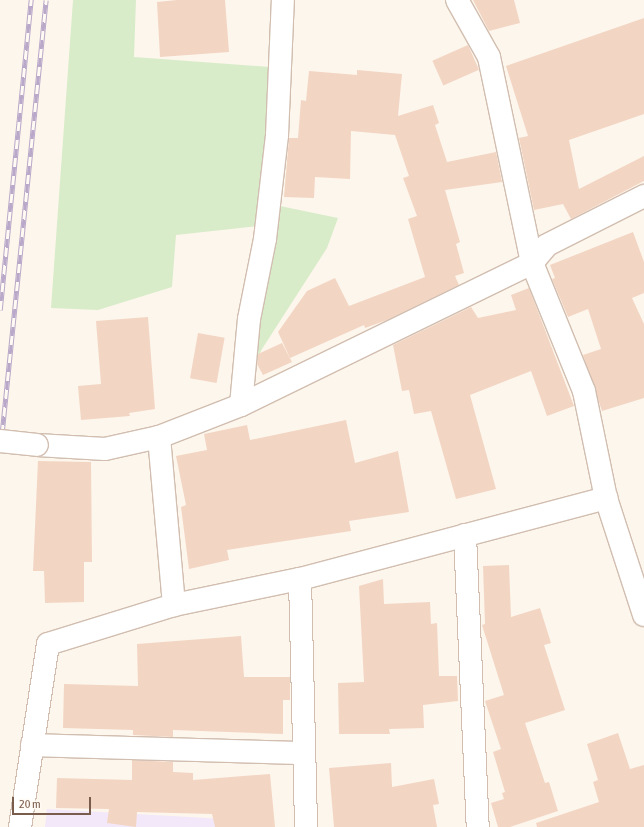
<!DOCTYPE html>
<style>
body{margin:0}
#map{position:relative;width:644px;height:827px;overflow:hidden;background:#fdf6ec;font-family:"Asap Condensed",sans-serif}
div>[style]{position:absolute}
.education>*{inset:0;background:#f3e8fa}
.green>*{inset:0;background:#d8ecc9}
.building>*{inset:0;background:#f3d5c3;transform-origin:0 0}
.roads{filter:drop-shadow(1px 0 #d1beb0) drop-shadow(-1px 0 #d1beb0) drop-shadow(0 1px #d1beb0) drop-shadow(0 -1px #d1beb0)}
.minor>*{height:22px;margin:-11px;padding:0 11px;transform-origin:11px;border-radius:11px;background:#fff}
.rail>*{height:4.5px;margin-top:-2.25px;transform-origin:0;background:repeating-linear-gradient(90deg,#fffaf3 0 9px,#b9a8c9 0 18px);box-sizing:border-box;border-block:1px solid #b9a8c9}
.bridges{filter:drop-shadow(1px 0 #d1beb0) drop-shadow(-1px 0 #d1beb0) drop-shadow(0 1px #d1beb0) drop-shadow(0 -1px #d1beb0)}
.minor-bridge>*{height:22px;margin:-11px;padding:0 11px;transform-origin:11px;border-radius:11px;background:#fff}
span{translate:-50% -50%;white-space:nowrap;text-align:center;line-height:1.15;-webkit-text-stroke:3px #fffaf3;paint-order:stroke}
.scale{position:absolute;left:12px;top:797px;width:79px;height:18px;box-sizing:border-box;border:2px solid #7a5c4d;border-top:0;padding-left:5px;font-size:12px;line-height:14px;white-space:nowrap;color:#7a5c4d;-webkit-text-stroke:3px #fffaf3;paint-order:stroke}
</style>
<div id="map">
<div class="education">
<i style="clip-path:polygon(47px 809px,243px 820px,244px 827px,45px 827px)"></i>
</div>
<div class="green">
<i style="clip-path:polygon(73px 0,136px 0,134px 57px,270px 67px,259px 226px,176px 235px,172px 287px,98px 310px,51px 308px)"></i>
<i style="clip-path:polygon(280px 206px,338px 218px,327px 248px,262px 349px,249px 374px)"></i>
</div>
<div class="building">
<i style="clip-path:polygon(177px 0,225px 0,229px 52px,160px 57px,157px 2px)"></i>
<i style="clip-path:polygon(473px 0,514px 0,520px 23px,489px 31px)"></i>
<i style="clip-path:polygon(644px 18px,644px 114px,569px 140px,579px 189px,644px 156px,644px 181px,571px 219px,563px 204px,534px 210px,519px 138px,528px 136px,506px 66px)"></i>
<i style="left:468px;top:45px;width:27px;height:39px;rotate:66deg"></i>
<i style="clip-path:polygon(357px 70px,402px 74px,398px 116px,433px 105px,439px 123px,435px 125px,447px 162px,496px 152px,502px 182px,445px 190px,460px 242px,456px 244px,464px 273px,455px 276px,459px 285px,387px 320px,365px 328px,364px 325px,290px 358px,278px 332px,307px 291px,335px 278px,349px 306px,425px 277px,408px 219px,417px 216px,403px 178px,409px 176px,395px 135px,351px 131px,350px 179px,315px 177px,314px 198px,284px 197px,289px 138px,298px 138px,301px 100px,306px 101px,309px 71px,357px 75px)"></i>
<i style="clip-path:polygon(633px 232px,644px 262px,644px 293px,632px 298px,644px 324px,644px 398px,602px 411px,583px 355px,601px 349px,588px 309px,568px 317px,552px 279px,555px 278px,550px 265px)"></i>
<i style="clip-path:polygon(529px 288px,574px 406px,547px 416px,531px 371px,470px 395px,496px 489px,456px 499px,431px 411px,414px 414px,409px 390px,402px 391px,393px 345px,471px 307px,478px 318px,516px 310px,511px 295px)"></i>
<i style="clip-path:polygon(148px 317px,155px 409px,129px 413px,130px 416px,81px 420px,78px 386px,101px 384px,96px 321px)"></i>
<i style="left:198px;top:333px;width:27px;height:46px;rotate:10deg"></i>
<i style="clip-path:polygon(282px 343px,292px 362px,263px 375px,257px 364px,258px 354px)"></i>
<i style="clip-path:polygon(346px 420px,355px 463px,398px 451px,409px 512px,349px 521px,351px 531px,227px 550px,229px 560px,189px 569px,181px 507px,186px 505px,176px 456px,207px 450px,204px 434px,247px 425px,250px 440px)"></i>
<i style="clip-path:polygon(38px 461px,91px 462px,92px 562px,84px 562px,84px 602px,45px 603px,44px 571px,33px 571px)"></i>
<i style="clip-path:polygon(509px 565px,511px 617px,540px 608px,551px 643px,544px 645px,565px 710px,525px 723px,545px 783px,549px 782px,558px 811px,510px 827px,498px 827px,491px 803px,504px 799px,502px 793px,505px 792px,493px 752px,501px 749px,485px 701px,504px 695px,482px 625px,485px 624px,483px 566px)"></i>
<i style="clip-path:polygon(383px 579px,384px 604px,430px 602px,431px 624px,437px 623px,439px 676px,457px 676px,458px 701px,423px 705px,424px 728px,389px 729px,390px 734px,339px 734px,338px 683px,364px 682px,359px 586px)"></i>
<i style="clip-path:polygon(241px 636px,244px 677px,290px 677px,290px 700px,283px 700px,283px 734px,173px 730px,173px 737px,133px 735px,133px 730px,63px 728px,64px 684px,138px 686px,137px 644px)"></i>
<i style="clip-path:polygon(618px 733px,630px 769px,644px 765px,644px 827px,537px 827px,536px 823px,599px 802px,593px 782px,598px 780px,587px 744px)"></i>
<i style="clip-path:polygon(132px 760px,173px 762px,173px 772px,193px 773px,193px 780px,270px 774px,275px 827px,215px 827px,212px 814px,137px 812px,136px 827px,107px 823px,109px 809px,56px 808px,57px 778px,132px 780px)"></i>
<i style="clip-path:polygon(391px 763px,392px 787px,434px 779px,439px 804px,433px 805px,437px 827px,334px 827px,329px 768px)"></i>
</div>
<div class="roads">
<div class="minor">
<i style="left:457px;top:0;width:65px;rotate:60.7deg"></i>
<i style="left:489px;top:57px;width:210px;rotate:78.2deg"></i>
<i style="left:532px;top:263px;width:138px;rotate:67.9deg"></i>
<i style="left:584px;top:391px;width:109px;rotate:78.4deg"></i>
<i style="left:606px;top:498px;width:123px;rotate:72deg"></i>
<i style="left:241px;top:405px;width:86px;rotate:-84.7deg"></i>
<i style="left:249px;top:319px;width:82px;rotate:-78.7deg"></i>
<i style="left:265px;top:239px;width:105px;rotate:-83.4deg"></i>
<i style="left:277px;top:135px;width:135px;rotate:-87.5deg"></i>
<i style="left:159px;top:437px;width:169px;rotate:84.9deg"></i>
<i style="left:37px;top:445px;width:68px;rotate:3.4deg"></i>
<i style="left:105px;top:449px;width:55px;rotate:-12.5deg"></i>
<i style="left:159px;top:437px;width:88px;rotate:-21.3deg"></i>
<i style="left:241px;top:405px;width:324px;rotate:-26deg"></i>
<i style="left:532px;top:263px;width:23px;rotate:-50deg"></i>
<i style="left:547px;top:245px;width:109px;rotate:-26.8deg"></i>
<i style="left:465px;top:535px;width:292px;rotate:87.5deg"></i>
<i style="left:300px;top:579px;width:248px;rotate:88.6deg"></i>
<i style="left:32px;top:745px;width:272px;rotate:1.7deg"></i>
<i style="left:20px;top:827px;width:185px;rotate:-81.3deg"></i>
<i style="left:48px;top:644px;width:132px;rotate:-17.2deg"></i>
<i style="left:174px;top:605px;width:129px;rotate:-11.7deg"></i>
<i style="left:300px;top:579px;width:317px;rotate:-14.8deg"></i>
</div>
</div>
<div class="rail">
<i style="left:0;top:310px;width:312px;rotate:-84.3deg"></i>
<i style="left:0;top:452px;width:454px;rotate:-84.2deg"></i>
</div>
<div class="bridges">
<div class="minor-bridge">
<i style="left:0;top:441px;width:37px;rotate:6deg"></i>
</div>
</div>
<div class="scale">20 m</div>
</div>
